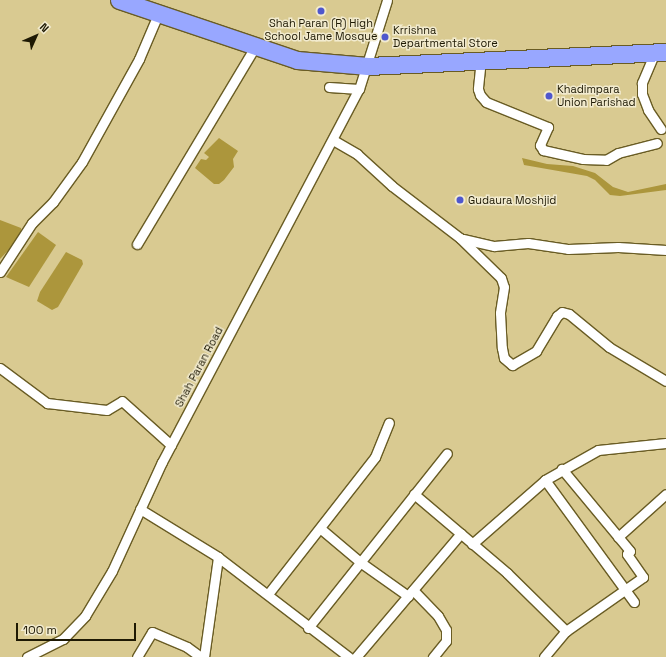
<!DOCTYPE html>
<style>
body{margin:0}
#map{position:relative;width:666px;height:657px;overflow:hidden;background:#d9ca91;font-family:"Space Grotesk",sans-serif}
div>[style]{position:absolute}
.water>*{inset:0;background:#ac963c}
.roads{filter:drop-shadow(1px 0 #695c24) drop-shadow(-1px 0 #695c24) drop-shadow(0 1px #695c24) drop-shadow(0 -1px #695c24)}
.street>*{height:9px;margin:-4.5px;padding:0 4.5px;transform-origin:4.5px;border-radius:4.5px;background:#fff}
.highway>*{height:17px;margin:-8.5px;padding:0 8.5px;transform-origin:8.5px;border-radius:8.5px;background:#98a7ff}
.dots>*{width:11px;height:11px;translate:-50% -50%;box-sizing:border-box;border:2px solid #f2ebcf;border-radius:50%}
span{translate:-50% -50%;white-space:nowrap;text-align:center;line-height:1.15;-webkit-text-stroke:3px #f2ebcf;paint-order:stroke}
.poi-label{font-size:11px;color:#1e1903}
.left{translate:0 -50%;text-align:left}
.street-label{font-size:11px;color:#1e1903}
.north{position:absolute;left:16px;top:16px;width:40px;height:40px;-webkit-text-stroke:3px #f2ebcf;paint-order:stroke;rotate:45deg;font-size:11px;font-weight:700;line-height:16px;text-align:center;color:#1e1903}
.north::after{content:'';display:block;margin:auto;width:14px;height:18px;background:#1e1903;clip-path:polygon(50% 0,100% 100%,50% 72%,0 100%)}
.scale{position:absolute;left:16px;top:623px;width:120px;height:18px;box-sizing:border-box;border:2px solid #1e1903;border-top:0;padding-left:5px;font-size:12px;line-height:14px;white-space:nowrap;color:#1e1903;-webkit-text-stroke:3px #f2ebcf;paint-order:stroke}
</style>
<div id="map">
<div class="water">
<i style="clip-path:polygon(219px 138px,238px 151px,233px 159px,234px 167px,224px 180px,219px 184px,214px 184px,195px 168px,201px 159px,206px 160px,209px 157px,204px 153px)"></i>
<i style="clip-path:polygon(522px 158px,547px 164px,573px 166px,595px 173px,613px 187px,628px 192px,666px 184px,666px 190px,620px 196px,610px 195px,595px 180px,587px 176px,524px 165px)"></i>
<i style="clip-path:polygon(0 220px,21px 228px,22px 236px,0 259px)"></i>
<i style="clip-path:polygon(38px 232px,56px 245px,29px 287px,6px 277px)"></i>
<i style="clip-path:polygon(66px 252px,82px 260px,83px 264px,58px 307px,52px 310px,37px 301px,40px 292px)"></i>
</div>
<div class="roads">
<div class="street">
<i style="left:655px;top:52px;width:34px;rotate:113deg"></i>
<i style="left:642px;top:83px;width:11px;rotate:90deg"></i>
<i style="left:642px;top:94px;width:17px;rotate:69deg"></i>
<i style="left:648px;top:110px;width:23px;rotate:56deg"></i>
<i style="left:481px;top:59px;width:30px;rotate:96deg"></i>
<i style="left:478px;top:89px;width:6px;rotate:72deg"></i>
<i style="left:480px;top:95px;width:9px;rotate:49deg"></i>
<i style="left:486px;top:102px;width:67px;rotate:22deg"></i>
<i style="left:548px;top:127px;width:20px;rotate:114deg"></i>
<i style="left:540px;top:145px;width:6px;rotate:59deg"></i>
<i style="left:543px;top:150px;width:41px;rotate:12.7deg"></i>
<i style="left:583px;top:159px;width:23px;rotate:2deg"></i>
<i style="left:606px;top:160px;width:14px;rotate:-30deg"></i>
<i style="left:618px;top:153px;width:40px;rotate:-14.4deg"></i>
<i style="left:329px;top:87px;width:30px;rotate:4deg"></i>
<i style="left:333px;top:140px;width:28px;rotate:30deg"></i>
<i style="left:357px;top:154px;width:47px;rotate:42.4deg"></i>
<i style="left:392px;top:186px;width:86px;rotate:37.4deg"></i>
<i style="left:460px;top:238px;width:57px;rotate:44.3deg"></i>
<i style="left:501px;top:278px;width:9px;rotate:72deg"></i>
<i style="left:504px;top:287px;width:26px;rotate:99deg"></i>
<i style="left:500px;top:313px;width:35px;rotate:87deg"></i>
<i style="left:502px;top:348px;width:10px;rotate:79deg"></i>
<i style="left:504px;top:358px;width:11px;rotate:41deg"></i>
<i style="left:512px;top:365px;width:28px;rotate:-30deg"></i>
<i style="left:536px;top:351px;width:41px;rotate:-59deg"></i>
<i style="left:557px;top:316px;width:6px;rotate:-39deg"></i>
<i style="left:562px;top:312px;width:7px;rotate:16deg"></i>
<i style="left:569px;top:314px;width:52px;rotate:39.5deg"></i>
<i style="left:609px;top:347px;width:66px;rotate:30.8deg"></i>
<i style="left:463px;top:239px;width:32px;rotate:13deg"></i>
<i style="left:494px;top:246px;width:34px;rotate:-5deg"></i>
<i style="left:528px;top:243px;width:40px;rotate:8.5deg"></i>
<i style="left:568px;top:249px;width:50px;rotate:-2.3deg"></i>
<i style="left:618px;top:247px;width:48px;rotate:3.6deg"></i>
<i style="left:137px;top:244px;width:232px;rotate:-59.1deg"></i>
<i style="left:0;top:272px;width:59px;rotate:-56.9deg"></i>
<i style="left:32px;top:223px;width:30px;rotate:-45deg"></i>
<i style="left:53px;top:202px;width:49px;rotate:-54.1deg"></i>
<i style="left:82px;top:162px;width:118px;rotate:-61deg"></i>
<i style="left:139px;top:59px;width:51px;rotate:-66.9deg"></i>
<i style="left:0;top:368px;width:59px;rotate:36.7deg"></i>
<i style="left:47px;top:403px;width:60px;rotate:6.7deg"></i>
<i style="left:107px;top:410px;width:17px;rotate:-31deg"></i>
<i style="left:122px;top:401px;width:66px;rotate:41.9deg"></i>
<i style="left:545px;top:480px;width:151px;rotate:53.9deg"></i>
<i style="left:414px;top:494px;width:122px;rotate:40.3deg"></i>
<i style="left:507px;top:573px;width:83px;rotate:44.5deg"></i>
<i style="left:140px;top:509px;width:92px;rotate:31.6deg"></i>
<i style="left:218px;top:557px;width:165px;rotate:37.4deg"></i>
<i style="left:321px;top:529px;width:51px;rotate:40.2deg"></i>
<i style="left:360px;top:562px;width:59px;rotate:35.3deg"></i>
<i style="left:618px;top:537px;width:64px;rotate:-41.9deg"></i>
<i style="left:472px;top:544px;width:97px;rotate:-41.2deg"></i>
<i style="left:545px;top:480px;width:61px;rotate:-29.5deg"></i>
<i style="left:598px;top:450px;width:68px;rotate:-5.9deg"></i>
<i style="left:413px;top:590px;width:36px;rotate:46deg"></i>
<i style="left:438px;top:616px;width:16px;rotate:60deg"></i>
<i style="left:446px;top:630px;width:11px;rotate:90deg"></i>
<i style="left:446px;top:641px;width:21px;rotate:129deg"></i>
<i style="left:268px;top:594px;width:174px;rotate:-52deg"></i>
<i style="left:375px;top:457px;width:37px;rotate:-68deg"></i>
<i style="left:308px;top:628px;width:223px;rotate:-51.5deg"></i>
<i style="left:27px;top:657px;width:40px;rotate:-26.6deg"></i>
<i style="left:63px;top:639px;width:32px;rotate:-46deg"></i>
<i style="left:85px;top:616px;width:52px;rotate:-59deg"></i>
<i style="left:112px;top:571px;width:120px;rotate:-65.4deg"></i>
<i style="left:162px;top:462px;width:422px;rotate:-62.2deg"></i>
<i style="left:359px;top:89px;width:93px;rotate:-72.5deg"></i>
<i style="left:137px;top:657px;width:29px;rotate:-59deg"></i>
<i style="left:152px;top:632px;width:38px;rotate:23deg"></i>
<i style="left:187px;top:647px;width:17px;rotate:36deg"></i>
<i style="left:204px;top:657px;width:101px;rotate:-82deg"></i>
<i style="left:356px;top:657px;width:162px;rotate:-49.7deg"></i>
<i style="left:544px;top:657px;width:34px;rotate:-50deg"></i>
<i style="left:566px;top:631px;width:94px;rotate:-35deg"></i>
<i style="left:643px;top:577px;width:28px;rotate:-125deg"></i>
<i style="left:627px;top:554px;width:4px;rotate:-45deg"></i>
<i style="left:630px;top:551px;width:107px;rotate:-129.7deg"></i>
</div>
<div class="highway">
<i style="left:119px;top:0;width:188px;rotate:18.6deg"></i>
<i style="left:297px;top:60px;width:71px;rotate:4.8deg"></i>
<i style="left:368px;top:66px;width:298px;rotate:-2.7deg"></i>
</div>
</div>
<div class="dots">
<i style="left:321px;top:11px;background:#4f57cd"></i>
<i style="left:385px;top:37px;background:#4f57cd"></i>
<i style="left:549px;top:96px;background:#4f57cd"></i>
<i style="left:460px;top:200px;background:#4f57cd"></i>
</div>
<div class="poi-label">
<span style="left:321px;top:30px">Shah Paran (R) High<br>School Jame Mosque</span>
<span class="left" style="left:393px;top:37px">Krrishna<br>Departmental Store</span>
<span class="left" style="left:557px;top:96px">Khadimpara<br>Union Parishad</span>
<span class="left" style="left:468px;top:200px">Gudaura Moshjid</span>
</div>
<div class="street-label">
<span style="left:199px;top:367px;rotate:-62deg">Shah Paran Road</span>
</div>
<div class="north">N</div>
<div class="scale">100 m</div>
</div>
